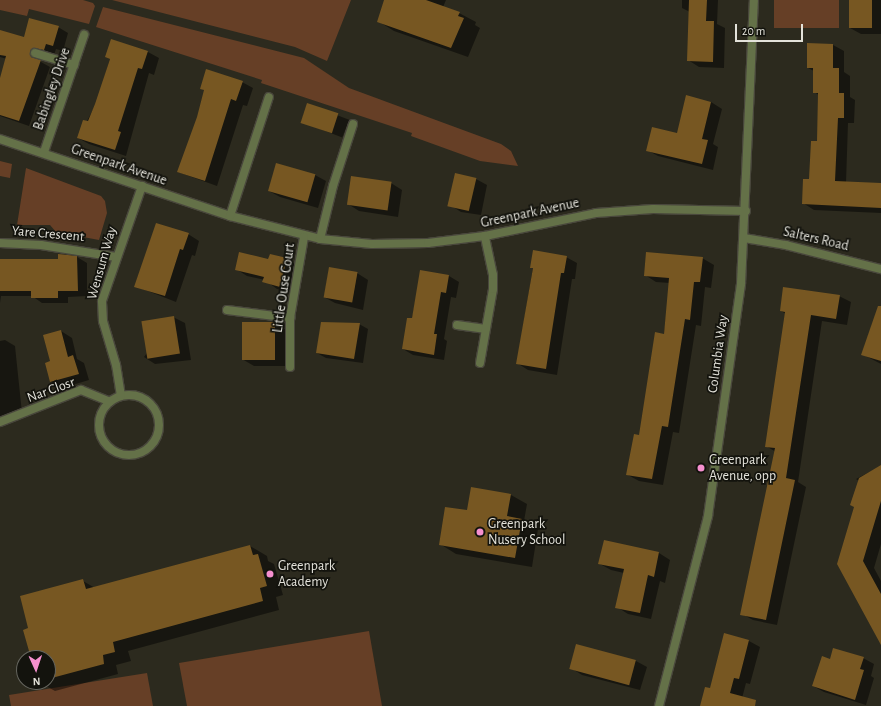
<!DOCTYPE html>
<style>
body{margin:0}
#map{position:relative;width:881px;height:706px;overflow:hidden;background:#2c2a1e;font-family:"Alegreya Sans",sans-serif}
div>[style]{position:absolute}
.green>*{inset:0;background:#663f26;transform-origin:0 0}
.shadow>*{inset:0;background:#0007;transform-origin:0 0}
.building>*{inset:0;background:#775722;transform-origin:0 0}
.roads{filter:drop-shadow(1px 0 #49473c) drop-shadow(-1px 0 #49473c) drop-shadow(0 1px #49473c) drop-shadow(0 -1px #49473c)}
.street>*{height:8px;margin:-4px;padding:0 4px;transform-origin:4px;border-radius:4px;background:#647148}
.street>.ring{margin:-4px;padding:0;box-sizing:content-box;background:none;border:8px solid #647148;border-radius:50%}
.dots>*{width:11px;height:11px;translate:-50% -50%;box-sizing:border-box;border:2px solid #13130d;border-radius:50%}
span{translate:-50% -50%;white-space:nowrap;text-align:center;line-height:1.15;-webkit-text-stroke:3.5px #13130d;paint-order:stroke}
.street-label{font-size:14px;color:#e3e2da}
.poi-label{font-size:14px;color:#e3e2da}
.left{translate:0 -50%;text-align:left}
.north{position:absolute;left:16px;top:650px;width:40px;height:40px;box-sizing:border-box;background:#13130d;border:1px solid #66665f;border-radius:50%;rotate:177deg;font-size:11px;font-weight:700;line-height:16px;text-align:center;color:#e3e2da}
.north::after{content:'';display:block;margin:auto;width:14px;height:18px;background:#f690cf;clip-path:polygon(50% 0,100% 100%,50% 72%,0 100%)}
.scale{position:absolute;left:735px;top:24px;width:68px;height:18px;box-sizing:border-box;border:2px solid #e3e2da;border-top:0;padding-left:5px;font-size:12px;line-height:14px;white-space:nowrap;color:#e3e2da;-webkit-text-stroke:3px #13130d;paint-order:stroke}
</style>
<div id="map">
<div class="green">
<i style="clip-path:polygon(0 0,83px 0,93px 3px,95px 6px,89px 24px,29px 9px,27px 16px,0 10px)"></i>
<i style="clip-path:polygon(112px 0,351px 0,327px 61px,295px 47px)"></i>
<i style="left:774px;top:0;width:65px;height:28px"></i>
<i style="clip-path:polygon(103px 7px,304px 58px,349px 88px,501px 144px,511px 151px,518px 166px,480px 161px,411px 136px,412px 133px,261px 83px,262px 80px,96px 27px)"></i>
<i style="clip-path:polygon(0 161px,12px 164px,10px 178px,0 176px)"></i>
<i style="clip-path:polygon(26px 168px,101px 196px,105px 201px,107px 213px,99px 240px,56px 232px,50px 225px,17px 225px)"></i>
<i style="clip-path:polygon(369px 631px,382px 706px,187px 706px,179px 663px)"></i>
<i style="clip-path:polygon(147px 673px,153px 706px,11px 706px,9px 695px)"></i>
</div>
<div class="shadow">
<i style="clip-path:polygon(385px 0,446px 0,443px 7px,459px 13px,476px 22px,475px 25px,480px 28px,468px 57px,394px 31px,378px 21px)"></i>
<i style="clip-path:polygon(682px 0,718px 0,717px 24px,725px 28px,724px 68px,699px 67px,688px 60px,690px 12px,682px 8px)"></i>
<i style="clip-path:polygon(850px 0,881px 0,881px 34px,861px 34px,850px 28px)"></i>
<i style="clip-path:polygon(58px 27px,68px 33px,63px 51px,56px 49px,54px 55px,39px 57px,41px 62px,50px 67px,29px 126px,0 116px,0 87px,7px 59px,0 57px,0 31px,24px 38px)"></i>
<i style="clip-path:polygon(112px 40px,148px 52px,159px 58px,154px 75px,149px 73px,126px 156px,89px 144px,78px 138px,96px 104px,110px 59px,106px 57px)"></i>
<i style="clip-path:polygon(833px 45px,844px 51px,844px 72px,850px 76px,850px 97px,855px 100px,854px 123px,848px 123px,846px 183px,881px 187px,881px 213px,814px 210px,803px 203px,818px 142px,819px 95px,814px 92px,814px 71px,808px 68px)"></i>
<i style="clip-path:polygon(242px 82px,253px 88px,247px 106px,243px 105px,217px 186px,178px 172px,198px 117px,205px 91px,201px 88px)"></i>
<i style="clip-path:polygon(711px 102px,722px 109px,713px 144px,718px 147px,713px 170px,658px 156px,647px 150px,678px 135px)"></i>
<i style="left:308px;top:104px;width:44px;height:19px;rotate:21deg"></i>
<i style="clip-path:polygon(315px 175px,326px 181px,318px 208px,280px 197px,269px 191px)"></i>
<i style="clip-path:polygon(476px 179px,487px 185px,481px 215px,461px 212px,450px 205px)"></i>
<i style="clip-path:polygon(391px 183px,402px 190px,398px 217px,359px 211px,348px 204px)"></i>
<i style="clip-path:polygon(188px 234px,199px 241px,195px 256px,192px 255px,176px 302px,135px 286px)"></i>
<i style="clip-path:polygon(60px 255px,77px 257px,87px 263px,87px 296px,68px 297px,68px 303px,42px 303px,32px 296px,1px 296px,0 303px,0 260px,59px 260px)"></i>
<i style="clip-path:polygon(270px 255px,287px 259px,298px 266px,291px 292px,277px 289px,265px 280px,247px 276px,236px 269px,269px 260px)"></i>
<i style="clip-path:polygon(566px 257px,577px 263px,575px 279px,572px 279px,557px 375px,528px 370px,517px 363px,533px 268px,531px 267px)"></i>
<i style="clip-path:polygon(702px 258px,714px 265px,711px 288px,705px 287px,701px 326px,696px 325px,679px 433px,673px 432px,663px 485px,639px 481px,628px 475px,640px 437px,664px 335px,670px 283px,656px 282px,645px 275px)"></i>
<i style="clip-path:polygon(421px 271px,449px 276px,459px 282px,456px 298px,451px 297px,444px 339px,447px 341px,444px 360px,413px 355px,403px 349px,412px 319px)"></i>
<i style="clip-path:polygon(357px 273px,368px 280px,363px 310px,335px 303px,324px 297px)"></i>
<i style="clip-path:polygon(839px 296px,851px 302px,847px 325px,822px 321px,798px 482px,806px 487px,777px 625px,753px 620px,742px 614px,776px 452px,766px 446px,786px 314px,781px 311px)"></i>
<i style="clip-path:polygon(173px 317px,185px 323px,191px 360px,155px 364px,144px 357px)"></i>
<i style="clip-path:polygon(275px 323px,286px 330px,286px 366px,254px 366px,242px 359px)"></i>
<i style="clip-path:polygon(359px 324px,368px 329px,363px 363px,326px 358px,317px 353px)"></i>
<i style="clip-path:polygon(61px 331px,72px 338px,77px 359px,84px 363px,89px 380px,62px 388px,51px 382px,52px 362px)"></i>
<i style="clip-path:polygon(881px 332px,881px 364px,862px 354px)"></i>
<i style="clip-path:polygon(5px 340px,15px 346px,22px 413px,0 417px,0 341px)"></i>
<i style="clip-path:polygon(881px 466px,881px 544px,874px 568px,881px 581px,881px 626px,868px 619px,855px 507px,859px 481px,856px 479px)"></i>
<i style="clip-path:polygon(511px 495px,527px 504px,524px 521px,538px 529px,532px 567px,456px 554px,440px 544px,467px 512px)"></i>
<i style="clip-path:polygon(604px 542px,659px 553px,670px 560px,665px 583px,660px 581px,651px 619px,628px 614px,617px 607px,624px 573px,611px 570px,600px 564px)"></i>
<i style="clip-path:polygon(250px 546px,267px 556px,268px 561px,274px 564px,283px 595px,276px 597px,279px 610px,128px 651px,131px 661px,116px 665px,118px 674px,55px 691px,39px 682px,48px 682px,48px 658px,32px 658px,30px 629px,83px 581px,95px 588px)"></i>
<i style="clip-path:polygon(725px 634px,749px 641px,760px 647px,750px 684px,746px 683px,740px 706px,701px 706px,711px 689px)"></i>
<i style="clip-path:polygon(863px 658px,874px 664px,871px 676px,874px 678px,866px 705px,824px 692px,813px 686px,830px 660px)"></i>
<i style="clip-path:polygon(636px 661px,647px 667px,640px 690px,582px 675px,571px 668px)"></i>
</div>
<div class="building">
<i style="clip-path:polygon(384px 0,426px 0,460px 12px,458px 16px,464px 18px,451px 48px,377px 22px)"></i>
<i style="clip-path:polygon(689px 0,707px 0,706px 21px,714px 21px,713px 62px,687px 61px)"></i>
<i style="left:849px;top:0;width:23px;height:28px"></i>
<i style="clip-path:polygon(29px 18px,59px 26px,53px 46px,46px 44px,44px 50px,34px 48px,30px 51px,31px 57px,41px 60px,19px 121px,0 115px,0 78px,6px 56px,0 55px,0 30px,24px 37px)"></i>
<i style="clip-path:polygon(111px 39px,148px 51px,142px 69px,138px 68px,118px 131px,121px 132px,115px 150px,77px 138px,83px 120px,88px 121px,95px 104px,110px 59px,105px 57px)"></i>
<i style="clip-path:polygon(807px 43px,833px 44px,833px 68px,839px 68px,839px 93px,844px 93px,844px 118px,838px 118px,835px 181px,881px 183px,881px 208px,802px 204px,803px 179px,809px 179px,811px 141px,817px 141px,818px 93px,813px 93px,813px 68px,807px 68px)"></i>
<i style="clip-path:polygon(206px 69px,243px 81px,236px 101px,231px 99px,205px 181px,177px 172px,197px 117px,204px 90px,200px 89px)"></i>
<i style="clip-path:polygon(686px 95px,711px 102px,702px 139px,708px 140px,702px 164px,646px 151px,652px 127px,677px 133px)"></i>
<i style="left:307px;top:103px;width:33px;height:21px;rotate:18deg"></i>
<i style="left:276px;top:163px;width:41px;height:29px;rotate:16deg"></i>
<i style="left:455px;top:173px;width:22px;height:34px;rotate:13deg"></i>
<i style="left:351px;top:176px;width:41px;height:29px;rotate:8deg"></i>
<i style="clip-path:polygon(156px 223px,189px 233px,183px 250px,180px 249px,165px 296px,134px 287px)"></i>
<i style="clip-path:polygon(533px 250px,567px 256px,564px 273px,561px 273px,546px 369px,516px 364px,533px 268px,530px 268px)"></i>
<i style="clip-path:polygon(239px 252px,268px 259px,270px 254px,287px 258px,280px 287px,262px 282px,264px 277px,235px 270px)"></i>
<i style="clip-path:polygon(646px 252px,703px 257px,700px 282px,694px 282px,690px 320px,685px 319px,668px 427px,662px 426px,652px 479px,626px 475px,634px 434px,639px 435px,655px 332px,664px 334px,669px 278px,644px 276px)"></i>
<i style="clip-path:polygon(58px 254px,77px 256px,78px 291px,58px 291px,58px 298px,31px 298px,31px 291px,0 291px,0 259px,58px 259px)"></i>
<i style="left:329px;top:267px;width:29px;height:31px;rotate:10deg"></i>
<i style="clip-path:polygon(420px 270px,449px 275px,446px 293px,441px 292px,434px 334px,437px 334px,434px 355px,402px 349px,407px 318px,412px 318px)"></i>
<i style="clip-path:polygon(783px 287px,840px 295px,836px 319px,811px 315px,786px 478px,795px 480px,766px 620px,740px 615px,775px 448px,765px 447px,785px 312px,780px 311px)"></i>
<i style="clip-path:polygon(878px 306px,881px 306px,881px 361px,861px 355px)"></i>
<i style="left:174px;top:316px;width:38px;height:33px;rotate:81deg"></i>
<i style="left:242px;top:322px;width:33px;height:38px"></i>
<i style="clip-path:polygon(321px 322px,360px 323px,354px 359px,316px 353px)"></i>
<i style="clip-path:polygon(61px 330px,68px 357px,73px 355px,79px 374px,50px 382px,45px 363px,50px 361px,43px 335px)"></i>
<i style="clip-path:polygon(881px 465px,881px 501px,863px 561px,881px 594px,881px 645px,837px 564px,854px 507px,850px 505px,859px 478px)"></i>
<i style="clip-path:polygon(471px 487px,511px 494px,507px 516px,522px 519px,515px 558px,439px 545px,445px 507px,467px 510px)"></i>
<i style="clip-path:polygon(604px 540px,659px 552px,654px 577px,648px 575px,640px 613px,615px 608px,624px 569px,598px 564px)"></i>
<i style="clip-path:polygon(250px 545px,253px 555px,258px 554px,267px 586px,260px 588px,263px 601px,113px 642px,115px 652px,103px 655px,104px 664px,48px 679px,48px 658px,31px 658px,23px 630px,28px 628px,20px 596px,83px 579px,86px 589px)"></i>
<i style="clip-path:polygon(724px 633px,749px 640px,739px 679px,734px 678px,730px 693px,756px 700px,755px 706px,700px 706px,705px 687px,710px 688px)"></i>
<i style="left:576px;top:644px;width:62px;height:26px;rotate:15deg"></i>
<i style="clip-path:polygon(833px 648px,864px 657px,860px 669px,864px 670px,855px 700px,812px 686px,822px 656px,830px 659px)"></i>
</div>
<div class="roads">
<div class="street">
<i style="left:35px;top:53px;width:41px;rotate:17.1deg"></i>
<i style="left:0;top:139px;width:243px;rotate:18.5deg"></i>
<i style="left:230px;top:216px;width:93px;rotate:14.3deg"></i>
<i style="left:320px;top:239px;width:52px;rotate:5.5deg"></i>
<i style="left:372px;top:244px;width:56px;rotate:-1deg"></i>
<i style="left:428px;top:243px;width:57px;rotate:-7deg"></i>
<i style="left:485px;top:236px;width:113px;rotate:-11.7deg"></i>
<i style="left:596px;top:213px;width:57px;rotate:-4deg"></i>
<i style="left:653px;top:209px;width:93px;rotate:1.2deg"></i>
<i style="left:44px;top:152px;width:124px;rotate:-71.1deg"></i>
<i style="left:230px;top:216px;width:125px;rotate:-71.9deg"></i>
<i style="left:744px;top:238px;width:43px;rotate:9.5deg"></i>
<i style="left:786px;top:245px;width:98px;rotate:14.2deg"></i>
<i style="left:320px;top:239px;width:55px;rotate:-76.2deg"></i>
<i style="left:333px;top:186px;width:65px;rotate:-72.1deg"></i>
<i style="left:0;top:243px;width:41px;rotate:2.8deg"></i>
<i style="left:41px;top:245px;width:76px;rotate:9.1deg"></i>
<i style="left:227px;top:310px;width:64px;rotate:7.2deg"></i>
<i style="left:457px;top:325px;width:29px;rotate:8deg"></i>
<i style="left:480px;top:363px;width:75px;rotate:-80deg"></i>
<i style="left:493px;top:289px;width:14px;rotate:-90deg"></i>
<i style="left:493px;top:275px;width:40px;rotate:-102deg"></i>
<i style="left:290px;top:367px;width:49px;rotate:-90deg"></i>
<i style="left:290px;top:318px;width:82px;rotate:-80.2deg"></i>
<i class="ring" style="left:99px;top:395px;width:52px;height:52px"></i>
<i style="left:121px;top:396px;width:31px;rotate:-99deg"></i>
<i style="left:116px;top:365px;width:46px;rotate:-106.5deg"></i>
<i style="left:103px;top:321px;width:20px;rotate:-93deg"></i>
<i style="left:102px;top:301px;width:122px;rotate:-70.8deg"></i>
<i style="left:0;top:422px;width:87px;rotate:-21.6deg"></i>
<i style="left:81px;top:390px;width:31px;rotate:22deg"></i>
<i style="left:659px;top:706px;width:196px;rotate:-75.5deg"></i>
<i style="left:708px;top:516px;width:234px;rotate:-81.9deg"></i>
<i style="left:741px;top:284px;width:284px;rotate:-87.4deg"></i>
</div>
</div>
<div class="dots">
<i style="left:701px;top:468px;background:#f690cf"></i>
<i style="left:480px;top:532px;background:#f690cf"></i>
<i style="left:270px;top:574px;background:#f690cf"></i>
</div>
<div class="street-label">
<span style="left:52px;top:89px;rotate:-71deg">Babingley Drive</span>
<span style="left:119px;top:165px;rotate:19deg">Greenpark Avenue</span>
<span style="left:530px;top:213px;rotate:-12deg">Greenpark Avenue</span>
<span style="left:48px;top:234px;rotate:5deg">Yare Crescent</span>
<span style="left:816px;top:239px;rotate:13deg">Salters Road</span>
<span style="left:102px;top:263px;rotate:-74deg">Wensum Way</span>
<span style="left:284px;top:288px;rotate:-82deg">Little Ouse Court</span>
<span style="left:718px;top:354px;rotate:-82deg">Columbia Way</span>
<span style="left:51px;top:390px;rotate:-20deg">Nar Closr</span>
</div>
<div class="poi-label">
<span class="left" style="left:709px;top:468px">Greenpark<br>Avenue, opp</span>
<span class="left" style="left:488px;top:532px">Greenpark<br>Nusery School</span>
<span class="left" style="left:278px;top:574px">Greenpark<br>Academy</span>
</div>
<div class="north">N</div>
<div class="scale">20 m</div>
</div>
